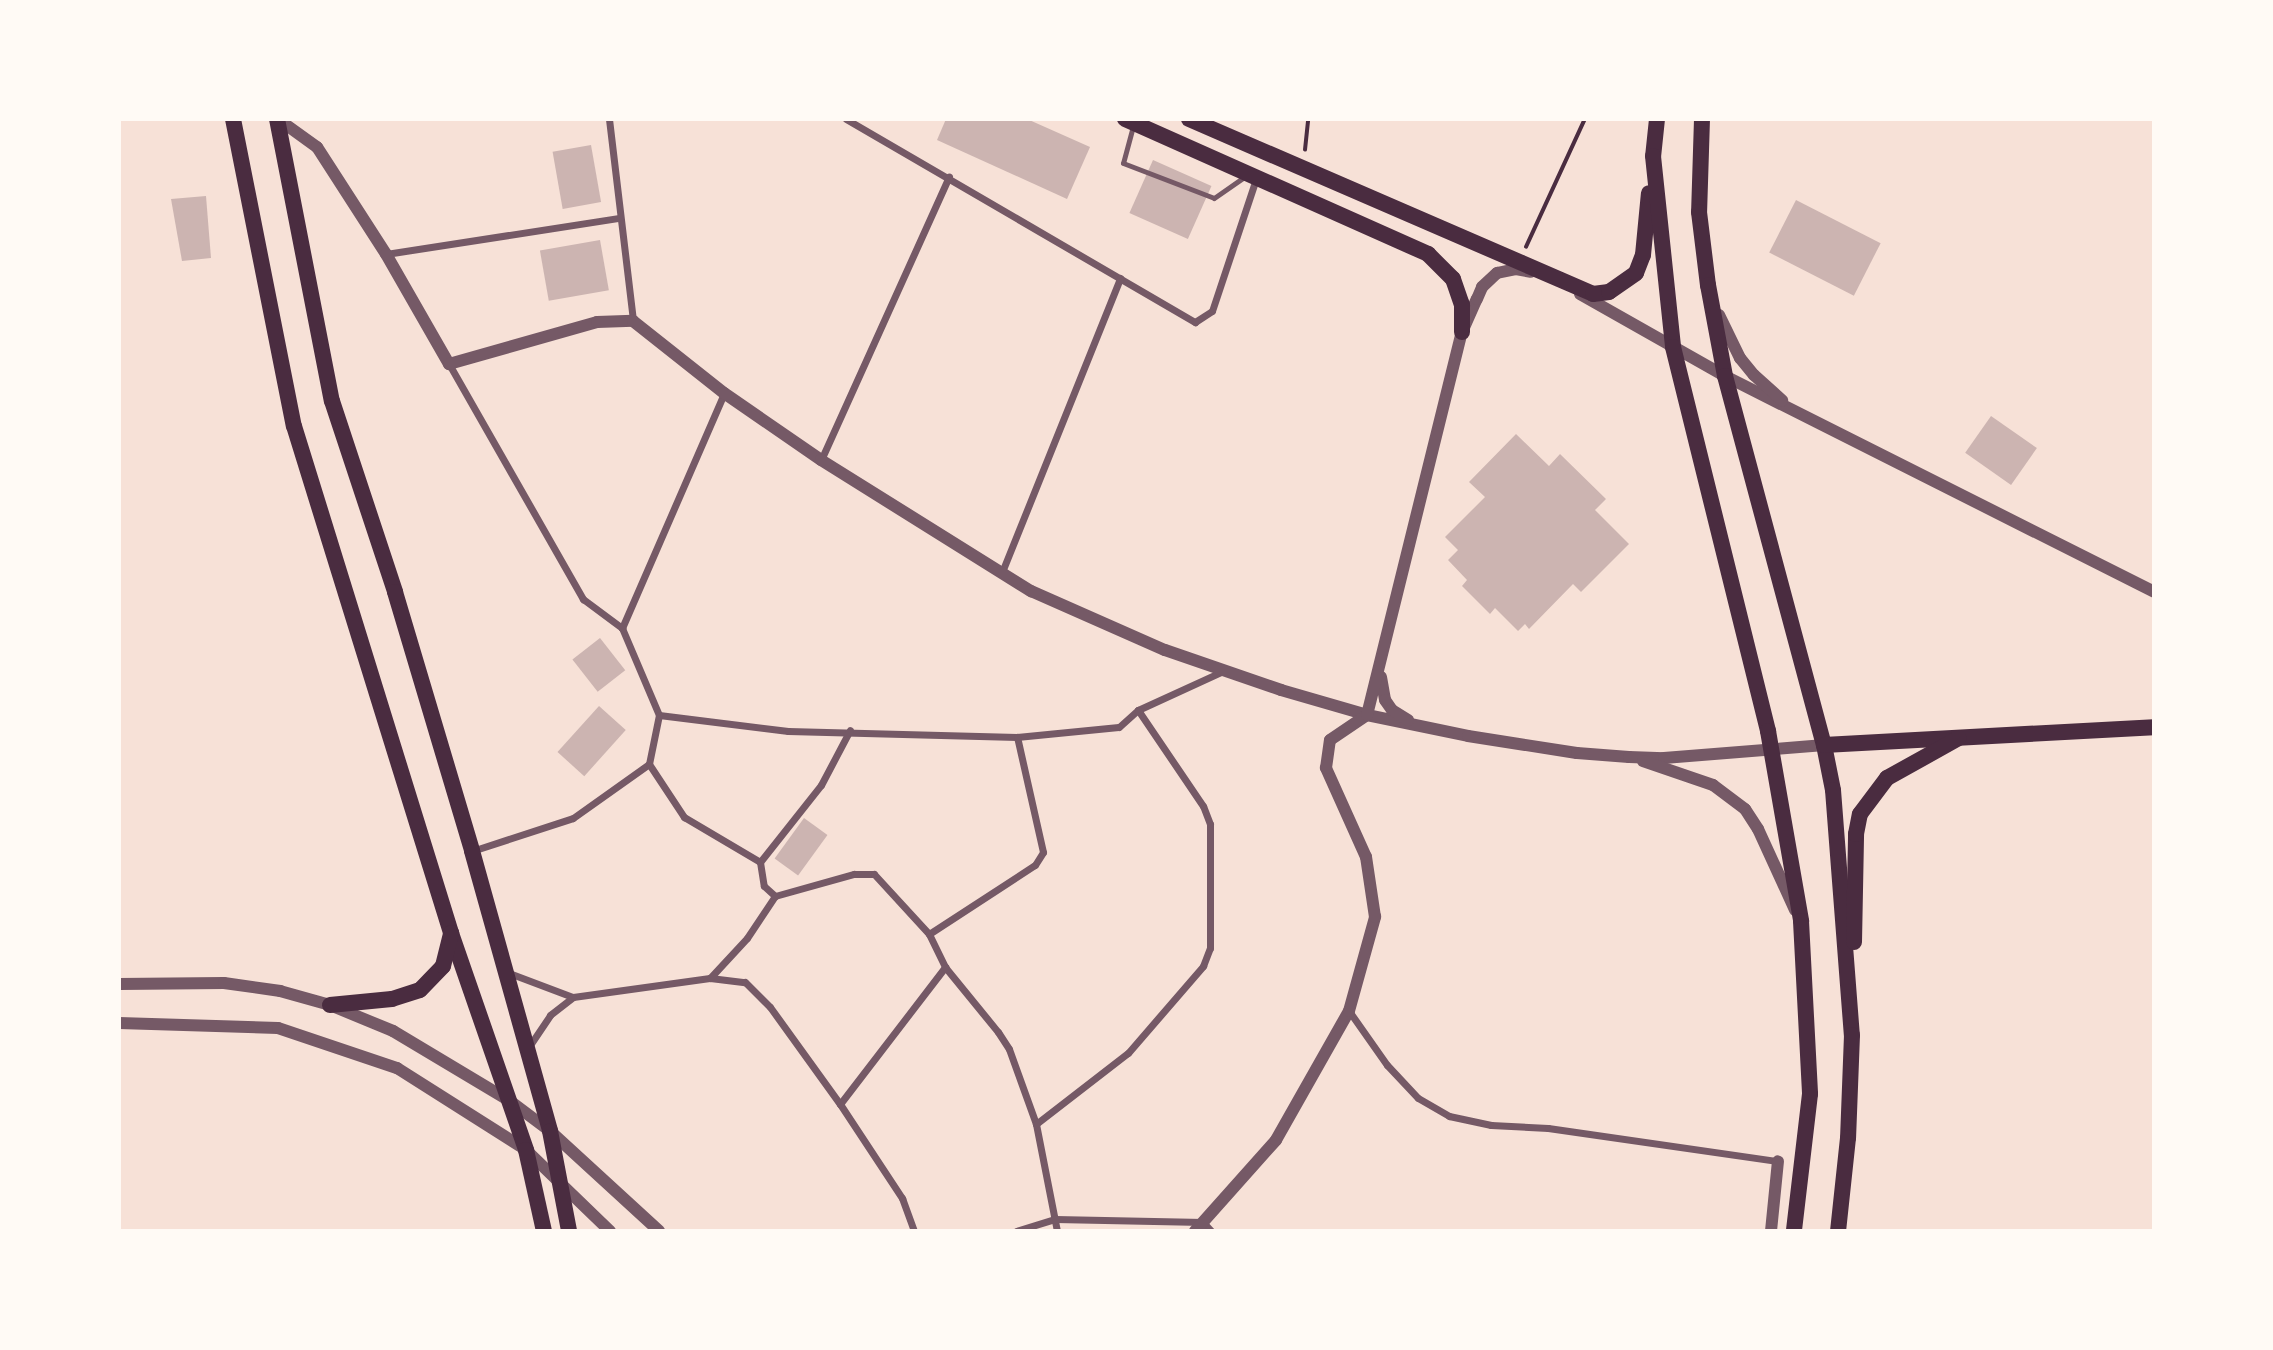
<!DOCTYPE html>
<style>
body{margin:0}
#map{position:relative;width:2273px;height:1350px;overflow:hidden;background:#f7e1d7;font-family:"Public Sans",sans-serif}
div>[style]{position:absolute}
.building>*{inset:0;background:#ccb4b1;transform-origin:0 0}
.path>*{height:3.5px;margin:-1.75px;padding:0 1.75px;transform-origin:1.75px;border-radius:1.75px;background:#4a2c40}
.service>*{height:5px;margin:-2.5px;padding:0 2.5px;transform-origin:2.5px;border-radius:2.5px;background:#755966}
.minor>*{height:7px;margin:-3.5px;padding:0 3.5px;transform-origin:3.5px;border-radius:3.5px;background:#755966}
.tertiary>*{height:12px;margin:-6px;padding:0 6px;transform-origin:6px;border-radius:6px;background:#755966}
.primary>*{height:16px;margin:-8px;padding:0 8px;transform-origin:8px;border-radius:8px;background:#4a2c40}
span{translate:-50% -50%;white-space:nowrap;text-align:center;line-height:1.15;-webkit-text-stroke:7px #fffaf5;paint-order:stroke}
.frame{position:absolute;inset:0;border:121px solid #fffaf5;pointer-events:none}
</style>
<div id="map">
<div class="building">
<i style="clip-path:polygon(946px 119px,1027px 119px,1090px 147px,1067px 199px,937px 140px)"></i>
<i style="left:591px;top:145px;width:58px;height:39px;rotate:80deg"></i>
<i style="left:1153px;top:160px;width:64px;height:58px;rotate:24deg"></i>
<i style="clip-path:polygon(206px 196px,211px 258px,182px 261px,171px 199px)"></i>
<i style="left:1796px;top:200px;width:95px;height:59px;rotate:27deg"></i>
<i style="left:600px;top:240px;width:51px;height:61px;rotate:80deg"></i>
<i style="left:1991px;top:416px;width:56px;height:45px;rotate:35deg"></i>
<i style="clip-path:polygon(1516px 434px,1549px 466px,1560px 454px,1606px 499px,1595px 510px,1629px 544px,1581px 592px,1573px 584px,1529px 629px,1525px 624px,1518px 631px,1495px 608px,1490px 614px,1462px 586px,1467px 580px,1448px 560px,1458px 550px,1445px 537px,1485px 497px,1469px 482px)"></i>
<i style="left:600px;top:638px;width:41px;height:35px;rotate:52deg"></i>
<i style="left:599px;top:706px;width:36px;height:62px;rotate:42deg"></i>
<i style="left:804px;top:818px;width:29px;height:50px;rotate:36deg"></i>
</div>
<div class="path">
<i style="left:1305px;top:150px;width:31px;rotate:-84deg"></i>
<i style="left:1526px;top:247px;width:141px;rotate:-65.3deg"></i>
</div>
<div class="service">
<i style="left:1133px;top:126px;width:38px;rotate:105deg"></i>
<i style="left:1123px;top:163px;width:97px;rotate:21deg"></i>
<i style="left:1214px;top:198px;width:40px;rotate:-34.9deg"></i>
</div>
<div class="minor">
<i style="left:609px;top:119px;width:203px;rotate:83.2deg"></i>
<i style="left:846px;top:119px;width:404px;rotate:30.2deg"></i>
<i style="left:1195px;top:322px;width:20px;rotate:-33deg"></i>
<i style="left:1212px;top:311px;width:139px;rotate:-71.6deg"></i>
<i style="left:386px;top:254px;width:236px;rotate:-8.8deg"></i>
<i style="left:449px;top:364px;width:271px;rotate:60.3deg"></i>
<i style="left:583px;top:599px;width:49px;rotate:36.6deg"></i>
<i style="left:622px;top:628px;width:95px;rotate:67deg"></i>
<i style="left:659px;top:715px;width:130px;rotate:7.1deg"></i>
<i style="left:788px;top:731px;width:229px;rotate:1.5deg"></i>
<i style="left:1017px;top:737px;width:102px;rotate:-5.6deg"></i>
<i style="left:1119px;top:727px;width:25px;rotate:-42deg"></i>
<i style="left:1138px;top:710px;width:94px;rotate:-24.6deg"></i>
<i style="left:821px;top:460px;width:311px;rotate:-65.7deg"></i>
<i style="left:1002px;top:572px;width:317px;rotate:-68.1deg"></i>
<i style="left:622px;top:628px;width:256px;rotate:-66.5deg"></i>
<i style="left:649px;top:764px;width:64px;rotate:56.6deg"></i>
<i style="left:684px;top:817px;width:88px;rotate:30.6deg"></i>
<i style="left:760px;top:862px;width:24px;rotate:81deg"></i>
<i style="left:764px;top:886px;width:15px;rotate:42deg"></i>
<i style="left:472px;top:851px;width:106px;rotate:-18.1deg"></i>
<i style="left:573px;top:818px;width:93px;rotate:-35.4deg"></i>
<i style="left:649px;top:764px;width:50px;rotate:-78.5deg"></i>
<i style="left:760px;top:862px;width:98px;rotate:-51.6deg"></i>
<i style="left:821px;top:785px;width:62px;rotate:-62.2deg"></i>
<i style="left:775px;top:896px;width:82px;rotate:-15.6deg"></i>
<i style="left:854px;top:874px;width:20px"></i>
<i style="left:874px;top:874px;width:81px;rotate:47.5deg"></i>
<i style="left:929px;top:934px;width:37px;rotate:64deg"></i>
<i style="left:945px;top:967px;width:84px;rotate:50.8deg"></i>
<i style="left:998px;top:1032px;width:20px;rotate:57deg"></i>
<i style="left:1009px;top:1049px;width:80px;rotate:70.2deg"></i>
<i style="left:1036px;top:1124px;width:109px;rotate:78.9deg"></i>
<i style="left:929px;top:934px;width:126px;rotate:-33.1deg"></i>
<i style="left:1035px;top:865px;width:15px;rotate:-58deg"></i>
<i style="left:1043px;top:852px;width:118px;rotate:-102.7deg"></i>
<i style="left:509px;top:973px;width:68px;rotate:20.6deg"></i>
<i style="left:573px;top:997px;width:138px;rotate:-7.9deg"></i>
<i style="left:710px;top:978px;width:35px;rotate:7deg"></i>
<i style="left:745px;top:982px;width:35px;rotate:45deg"></i>
<i style="left:770px;top:1007px;width:120px;rotate:54.2deg"></i>
<i style="left:840px;top:1104px;width:113px;rotate:56.6deg"></i>
<i style="left:902px;top:1198px;width:35px;rotate:70deg"></i>
<i style="left:710px;top:978px;width:54px;rotate:-47.2deg"></i>
<i style="left:747px;top:938px;width:50px;rotate:-56.3deg"></i>
<i style="left:1349px;top:1011px;width:66px;rotate:54.9deg"></i>
<i style="left:1387px;top:1065px;width:45px;rotate:46.8deg"></i>
<i style="left:1418px;top:1098px;width:36px;rotate:30deg"></i>
<i style="left:1449px;top:1116px;width:43px;rotate:12.1deg"></i>
<i style="left:1491px;top:1125px;width:57px;rotate:3deg"></i>
<i style="left:1548px;top:1128px;width:232px;rotate:8.2deg"></i>
<i style="left:528px;top:1048px;width:40px;rotate:-56deg"></i>
<i style="left:550px;top:1015px;width:29px;rotate:-38deg"></i>
<i style="left:840px;top:1104px;width:173px;rotate:-52.5deg"></i>
<i style="left:1036px;top:1124px;width:116px;rotate:-37.7deg"></i>
<i style="left:1128px;top:1053px;width:115px;rotate:-49.2deg"></i>
<i style="left:1203px;top:966px;width:19px;rotate:-69deg"></i>
<i style="left:1210px;top:948px;width:124px;rotate:-90deg"></i>
<i style="left:1210px;top:824px;width:19px;rotate:-111deg"></i>
<i style="left:1203px;top:806px;width:116px;rotate:-124.1deg"></i>
<i style="left:1016px;top:1231px;width:41px;rotate:-17.1deg"></i>
<i style="left:1055px;top:1219px;width:148px;rotate:1.2deg"></i>
<i style="left:1203px;top:1222px;width:12px;rotate:48deg"></i>
</div>
<div class="tertiary">
<i style="left:278px;top:119px;width:48px;rotate:35.7deg"></i>
<i style="left:317px;top:147px;width:127px;rotate:57.2deg"></i>
<i style="left:386px;top:254px;width:127px;rotate:60.2deg"></i>
<i style="left:449px;top:364px;width:154px;rotate:-15.8deg"></i>
<i style="left:597px;top:322px;width:36px;rotate:-2deg"></i>
<i style="left:633px;top:321px;width:116px;rotate:38.4deg"></i>
<i style="left:724px;top:393px;width:118px;rotate:34.6deg"></i>
<i style="left:821px;top:460px;width:248px;rotate:32deg"></i>
<i style="left:1031px;top:591px;width:146px;rotate:23.8deg"></i>
<i style="left:1165px;top:650px;width:123px;rotate:19deg"></i>
<i style="left:1281px;top:690px;width:90px;rotate:16.2deg"></i>
<i style="left:1367px;top:715px;width:103px;rotate:11.7deg"></i>
<i style="left:1468px;top:736px;width:110px;rotate:8.9deg"></i>
<i style="left:1577px;top:753px;width:52px;rotate:4.4deg"></i>
<i style="left:1629px;top:757px;width:35px;rotate:2deg"></i>
<i style="left:1664px;top:758px;width:161px;rotate:-4.6deg"></i>
<i style="left:1580px;top:294px;width:167px;rotate:29.5deg"></i>
<i style="left:1725px;top:376px;width:480px;rotate:26.7deg"></i>
<i style="left:1719px;top:315px;width:48px;rotate:64deg"></i>
<i style="left:1740px;top:358px;width:22px;rotate:51deg"></i>
<i style="left:1754px;top:375px;width:38px;rotate:42deg"></i>
<i style="left:1381px;top:677px;width:23px;rotate:80deg"></i>
<i style="left:1385px;top:700px;width:12px;rotate:55deg"></i>
<i style="left:1392px;top:710px;width:19px;rotate:32deg"></i>
<i style="left:1643px;top:761px;width:74px;rotate:18.9deg"></i>
<i style="left:1713px;top:785px;width:40px;rotate:37deg"></i>
<i style="left:1745px;top:809px;width:24px;rotate:57deg"></i>
<i style="left:1758px;top:829px;width:89px;rotate:65.4deg"></i>
<i style="left:119px;top:984px;width:105px;rotate:-0.5deg"></i>
<i style="left:224px;top:983px;width:57px;rotate:8.1deg"></i>
<i style="left:280px;top:991px;width:52px;rotate:15.6deg"></i>
<i style="left:330px;top:1005px;width:68px;rotate:22.4deg"></i>
<i style="left:393px;top:1031px;width:136px;rotate:30.9deg"></i>
<i style="left:510px;top:1101px;width:50px;rotate:36.9deg"></i>
<i style="left:550px;top:1131px;width:148px;rotate:42.5deg"></i>
<i style="left:119px;top:1023px;width:159px;rotate:1.8deg"></i>
<i style="left:278px;top:1028px;width:126px;rotate:18.6deg"></i>
<i style="left:397px;top:1068px;width:153px;rotate:32.4deg"></i>
<i style="left:526px;top:1150px;width:117px;rotate:44deg"></i>
<i style="left:1195px;top:1231px;width:122px;rotate:-48.3deg"></i>
<i style="left:1276px;top:1140px;width:148px;rotate:-60.5deg"></i>
<i style="left:1349px;top:1011px;width:98px;rotate:-74.5deg"></i>
<i style="left:1375px;top:917px;width:61px;rotate:-98.5deg"></i>
<i style="left:1366px;top:857px;width:98px;rotate:-114.2deg"></i>
<i style="left:1326px;top:768px;width:28px;rotate:-82deg"></i>
<i style="left:1330px;top:740px;width:45px;rotate:-34deg"></i>
<i style="left:1367px;top:715px;width:395px;rotate:-76.1deg"></i>
<i style="left:1462px;top:332px;width:36px;rotate:-66deg"></i>
<i style="left:1477px;top:299px;width:13px;rotate:-67deg"></i>
<i style="left:1482px;top:287px;width:21px;rotate:-43deg"></i>
<i style="left:1497px;top:273px;width:19px;rotate:-12deg"></i>
<i style="left:1516px;top:269px;width:15px;rotate:11deg"></i>
<i style="left:1771px;top:1231px;width:70px;rotate:-84.3deg"></i>
</div>
<div class="primary">
<i style="left:233px;top:119px;width:313px;rotate:78.8deg"></i>
<i style="left:294px;top:426px;width:531px;rotate:72.79deg"></i>
<i style="left:451px;top:933px;width:230px;rotate:70.9deg"></i>
<i style="left:526px;top:1150px;width:83px;rotate:77.5deg"></i>
<i style="left:277px;top:119px;width:287px;rotate:79deg"></i>
<i style="left:332px;top:401px;width:201px;rotate:71.7deg"></i>
<i style="left:395px;top:592px;width:270px;rotate:73.4deg"></i>
<i style="left:472px;top:851px;width:291px;rotate:74.4deg"></i>
<i style="left:550px;top:1131px;width:102px;rotate:79.2deg"></i>
<i style="left:1125px;top:119px;width:332px;rotate:24deg"></i>
<i style="left:1428px;top:254px;width:35px;rotate:45deg"></i>
<i style="left:1453px;top:279px;width:28px;rotate:71deg"></i>
<i style="left:1462px;top:305px;width:27px;rotate:90deg"></i>
<i style="left:1189px;top:119px;width:440px;rotate:23.4deg"></i>
<i style="left:1593px;top:294px;width:16px;rotate:-7deg"></i>
<i style="left:1609px;top:292px;width:33px;rotate:-35deg"></i>
<i style="left:1636px;top:273px;width:19px;rotate:-69deg"></i>
<i style="left:1643px;top:255px;width:62px;rotate:-84.5deg"></i>
<i style="left:1657px;top:119px;width:37px;rotate:96deg"></i>
<i style="left:1653px;top:156px;width:192px;rotate:84deg"></i>
<i style="left:1673px;top:347px;width:396px;rotate:76.1deg"></i>
<i style="left:1768px;top:731px;width:193px;rotate:80.1deg"></i>
<i style="left:1801px;top:921px;width:173px;rotate:87deg"></i>
<i style="left:1810px;top:1094px;width:138px;rotate:96.7deg"></i>
<i style="left:1702px;top:119px;width:93px;rotate:91.8deg"></i>
<i style="left:1699px;top:212px;width:74px;rotate:83deg"></i>
<i style="left:1708px;top:285px;width:93px;rotate:79.4deg"></i>
<i style="left:1725px;top:376px;width:382px;rotate:75deg"></i>
<i style="left:1824px;top:745px;width:46px;rotate:78.7deg"></i>
<i style="left:1833px;top:790px;width:246px;rotate:85.6deg"></i>
<i style="left:1852px;top:1035px;width:103px;rotate:92.2deg"></i>
<i style="left:1848px;top:1138px;width:94px;rotate:96.1deg"></i>
<i style="left:1824px;top:745px;width:330px;rotate:-3.1deg"></i>
<i style="left:1854px;top:942px;width:108px;rotate:-88.9deg"></i>
<i style="left:1856px;top:834px;width:20px;rotate:-79deg"></i>
<i style="left:1860px;top:814px;width:45px;rotate:-53.1deg"></i>
<i style="left:1887px;top:778px;width:82px;rotate:-29.1deg"></i>
<i style="left:330px;top:1005px;width:62px;rotate:-5.5deg"></i>
<i style="left:392px;top:999px;width:29px;rotate:-18deg"></i>
<i style="left:420px;top:990px;width:33px;rotate:-46deg"></i>
<i style="left:443px;top:966px;width:34px;rotate:-76deg"></i>
</div>
<div class="frame"></div>
</div>
